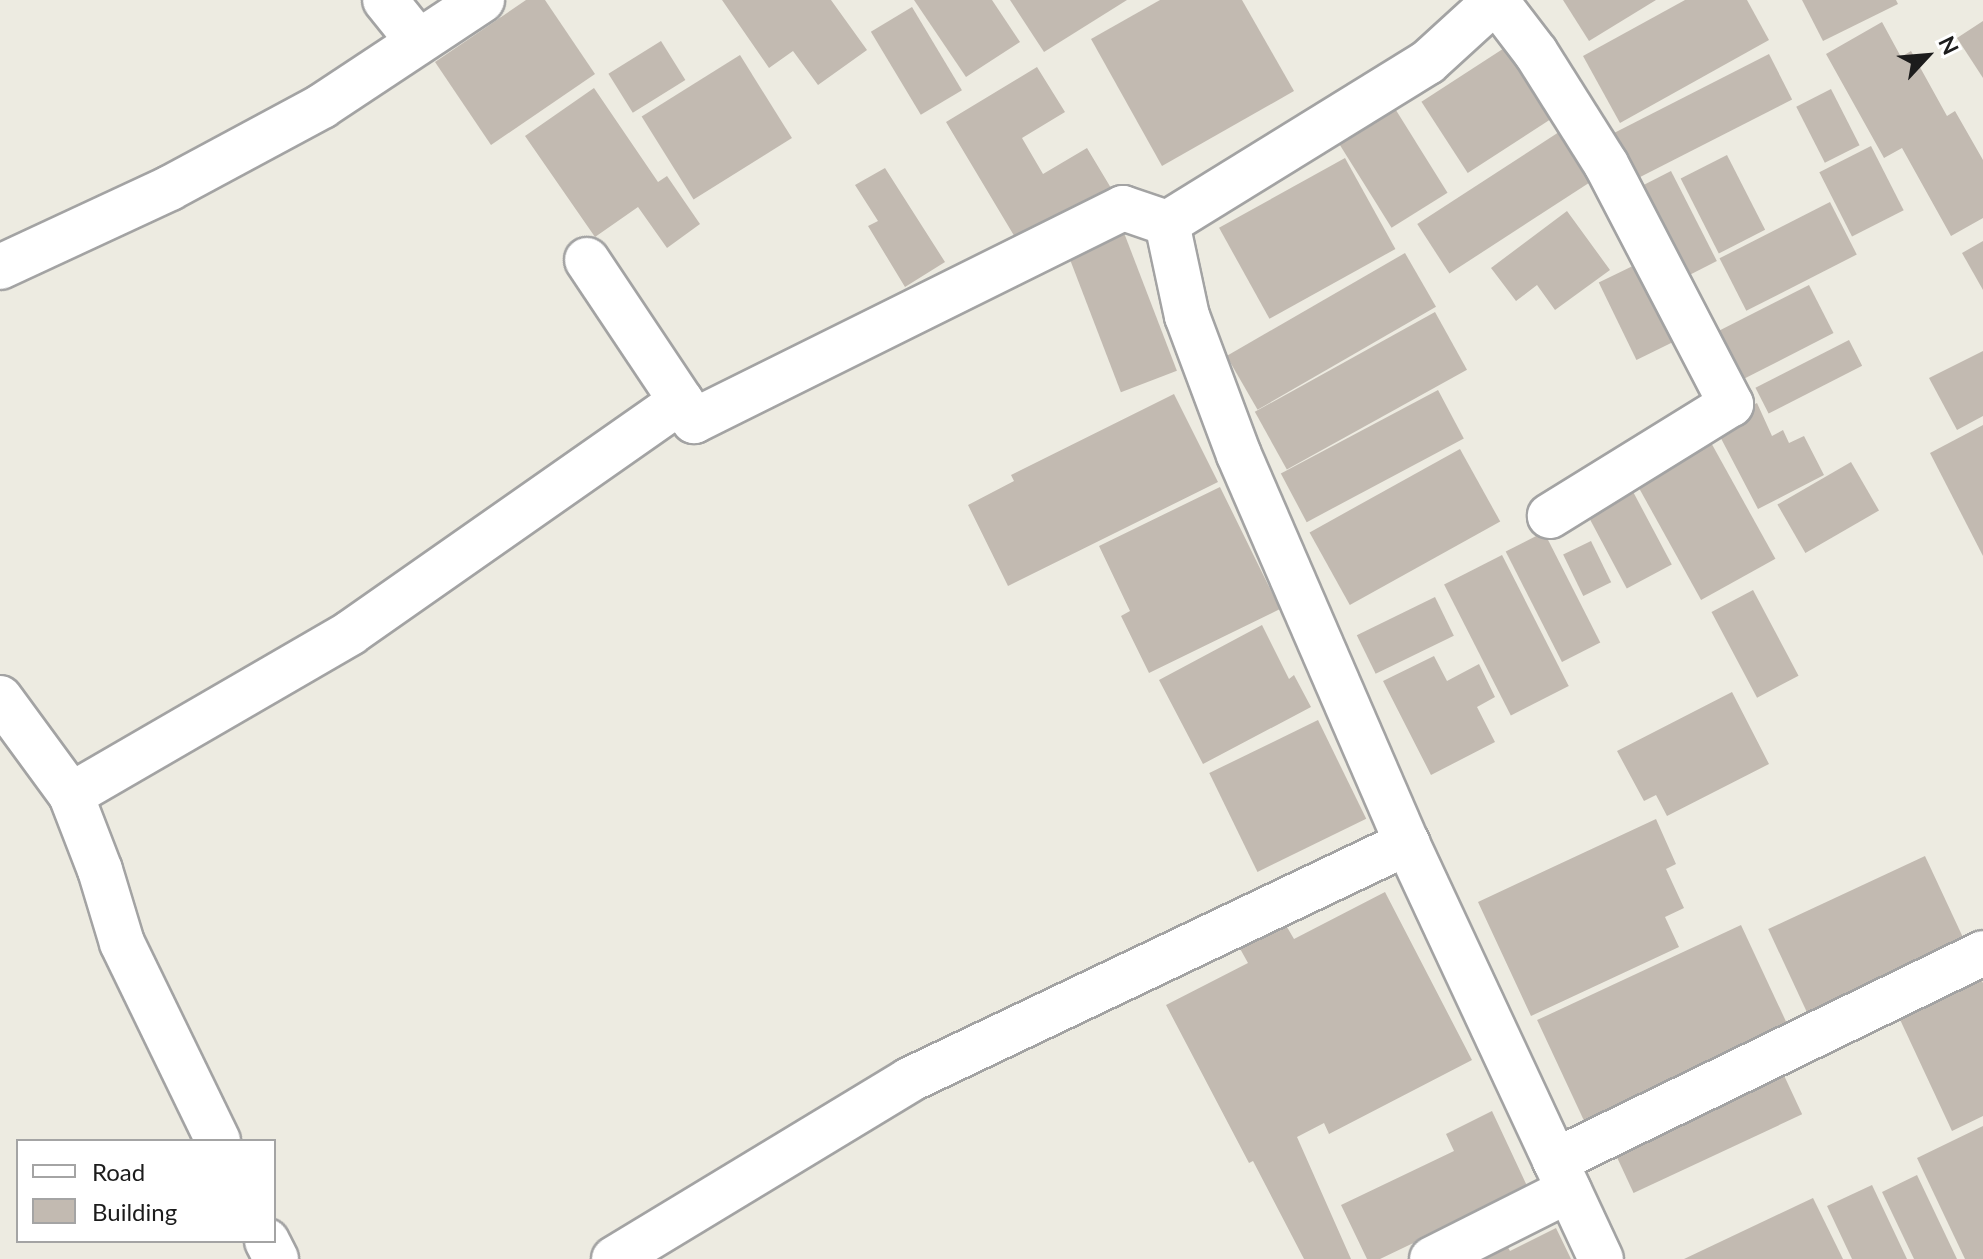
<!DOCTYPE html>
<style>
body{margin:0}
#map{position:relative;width:1983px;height:1259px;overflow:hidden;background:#edebe1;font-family:Lato,sans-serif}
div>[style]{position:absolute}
.building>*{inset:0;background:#c2bab1;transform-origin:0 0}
.roads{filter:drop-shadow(2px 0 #a3a3a3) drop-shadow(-2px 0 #a3a3a3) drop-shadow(0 2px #a3a3a3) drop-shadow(0 -2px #a3a3a3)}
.minor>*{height:44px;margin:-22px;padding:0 22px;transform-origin:22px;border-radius:22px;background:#fff}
span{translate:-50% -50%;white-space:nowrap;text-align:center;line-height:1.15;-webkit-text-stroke:6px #fff;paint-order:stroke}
.legend{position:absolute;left:16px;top:1139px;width:260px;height:104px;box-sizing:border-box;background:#fff;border:2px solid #a4a4a4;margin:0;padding:10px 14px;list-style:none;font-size:24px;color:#1c1c1c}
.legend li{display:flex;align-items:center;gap:16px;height:40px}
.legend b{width:40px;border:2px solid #a4a4a4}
.north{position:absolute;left:1887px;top:16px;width:80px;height:80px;-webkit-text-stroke:6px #fff;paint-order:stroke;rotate:64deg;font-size:22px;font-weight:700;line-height:32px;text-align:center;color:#1c1c1c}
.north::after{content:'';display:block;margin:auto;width:28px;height:36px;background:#1c1c1c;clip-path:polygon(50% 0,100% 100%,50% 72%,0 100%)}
</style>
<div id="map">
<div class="building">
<i style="clip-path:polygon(526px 0,545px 0,595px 74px,491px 145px,435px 62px)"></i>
<i style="clip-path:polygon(722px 0,831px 0,867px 50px,818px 85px,793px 51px,769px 68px)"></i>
<i style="clip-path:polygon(914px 0,992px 0,1020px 42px,966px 77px)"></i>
<i style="clip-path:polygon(1010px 0,1127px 0,1044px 52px)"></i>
<i style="clip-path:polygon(1160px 0,1242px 0,1294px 91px,1162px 166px,1091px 39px)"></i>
<i style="clip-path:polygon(1563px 0,1656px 0,1589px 41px)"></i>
<i style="clip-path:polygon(1685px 0,1747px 0,1769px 40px,1620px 123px,1583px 56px)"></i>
<i style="clip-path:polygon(1802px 0,1896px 0,1898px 4px,1823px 41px)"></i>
<i style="left:912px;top:7px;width:97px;height:48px;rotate:59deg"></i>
<i style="clip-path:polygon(1983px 21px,1983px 78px,1957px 38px)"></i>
<i style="clip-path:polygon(1882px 22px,1901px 57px,1911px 51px,1947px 116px,1955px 111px,1983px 160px,1983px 218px,1951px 236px,1902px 148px,1884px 158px,1826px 54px)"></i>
<i style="left:661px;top:41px;width:46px;height:62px;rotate:58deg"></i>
<i style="left:1512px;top:43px;width:85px;height:108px;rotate:57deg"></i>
<i style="left:1769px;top:54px;width:51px;height:175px;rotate:63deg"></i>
<i style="left:740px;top:55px;width:98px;height:116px;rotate:58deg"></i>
<i style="clip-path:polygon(1037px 67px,1065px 112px,1022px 138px,1043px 174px,1087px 148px,1114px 193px,1022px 249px,946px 122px)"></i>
<i style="clip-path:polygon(594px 88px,658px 182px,667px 176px,700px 224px,667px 248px,638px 207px,595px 237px,525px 136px)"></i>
<i style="left:1831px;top:89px;width:63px;height:39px;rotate:63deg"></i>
<i style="left:1394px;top:107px;width:101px;height:66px;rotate:58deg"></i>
<i style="left:1559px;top:132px;width:59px;height:169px;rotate:57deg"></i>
<i style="left:1871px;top:146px;width:72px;height:58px;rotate:63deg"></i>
<i style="left:1727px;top:155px;width:84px;height:52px;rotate:63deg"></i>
<i style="left:1345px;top:158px;width:104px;height:144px;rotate:61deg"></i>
<i style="clip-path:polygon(885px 168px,945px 262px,905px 287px,868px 226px,878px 221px,855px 185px)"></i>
<i style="left:1671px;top:171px;width:101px;height:39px;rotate:63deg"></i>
<i style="left:1830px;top:202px;width:59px;height:124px;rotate:63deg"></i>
<i style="clip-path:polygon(1567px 211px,1610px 270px,1555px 310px,1537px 285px,1516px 301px,1491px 268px)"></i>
<i style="left:1121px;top:225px;width:156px;height:60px;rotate:69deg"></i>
<i style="clip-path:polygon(1983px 241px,1983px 290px,1962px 253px)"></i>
<i style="left:1405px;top:253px;width:62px;height:206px;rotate:60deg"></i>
<i style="left:1641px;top:262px;width:86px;height:47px;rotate:64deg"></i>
<i style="left:1809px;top:285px;width:54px;height:106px;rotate:63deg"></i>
<i style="left:1435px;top:312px;width:66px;height:206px;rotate:61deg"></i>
<i style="left:1849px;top:340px;width:29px;height:105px;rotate:63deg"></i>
<i style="clip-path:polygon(1983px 351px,1983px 416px,1957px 430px,1929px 378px)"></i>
<i style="left:1438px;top:390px;width:55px;height:178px;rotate:62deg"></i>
<i style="clip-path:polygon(1174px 394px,1218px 482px,1008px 586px,968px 505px,1014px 481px,1011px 475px)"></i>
<i style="clip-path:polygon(1757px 403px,1772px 436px,1783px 430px,1789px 443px,1804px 436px,1824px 475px,1758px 509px,1714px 425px)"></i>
<i style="clip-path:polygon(1983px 425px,1983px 556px,1930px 453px)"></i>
<i style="left:1709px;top:439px;width:137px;height:85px;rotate:61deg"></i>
<i style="left:1460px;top:449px;width:83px;height:172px;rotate:61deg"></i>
<i style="left:1851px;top:462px;width:56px;height:85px;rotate:60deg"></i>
<i style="left:1630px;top:486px;width:89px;height:51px;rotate:62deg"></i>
<i style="clip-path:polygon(1220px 487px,1280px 609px,1149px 673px,1121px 616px,1130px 611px,1099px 546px)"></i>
<i style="left:1544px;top:532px;width:124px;height:43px;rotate:63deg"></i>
<i style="left:1591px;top:541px;width:46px;height:31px;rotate:64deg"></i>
<i style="left:1502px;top:555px;width:147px;height:65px;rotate:63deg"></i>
<i style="left:1753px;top:590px;width:97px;height:47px;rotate:62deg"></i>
<i style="left:1435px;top:597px;width:43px;height:87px;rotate:64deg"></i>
<i style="clip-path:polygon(1262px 625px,1289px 679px,1294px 675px,1311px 707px,1203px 764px,1159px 680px)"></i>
<i style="clip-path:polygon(1434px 656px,1447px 681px,1479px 664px,1495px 697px,1477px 707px,1495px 742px,1431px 775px,1383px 681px)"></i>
<i style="clip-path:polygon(1732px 692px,1769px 764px,1667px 816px,1656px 795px,1644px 801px,1617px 751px)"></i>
<i style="left:1318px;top:720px;width:110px;height:121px;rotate:64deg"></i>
<i style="clip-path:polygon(1656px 819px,1676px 864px,1666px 869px,1684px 908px,1665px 917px,1679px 947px,1531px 1016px,1478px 902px)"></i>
<i style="left:1925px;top:856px;width:98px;height:173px;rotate:65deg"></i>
<i style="clip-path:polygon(1385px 892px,1472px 1060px,1329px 1134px,1324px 1123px,1297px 1137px,1351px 1259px,1304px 1259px,1253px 1161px,1249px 1163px,1166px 1005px,1248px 963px,1238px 945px,1284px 922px,1294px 939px)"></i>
<i style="left:1741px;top:925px;width:112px;height:225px;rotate:65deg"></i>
<i style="clip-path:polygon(1978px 973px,1983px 983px,1983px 1116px,1952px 1131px,1896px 1011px)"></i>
<i style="left:1781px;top:1069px;width:50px;height:186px;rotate:65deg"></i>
<i style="clip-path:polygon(1492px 1111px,1528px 1188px,1380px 1259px,1367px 1259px,1341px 1205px,1454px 1151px,1446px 1134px)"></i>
<i style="clip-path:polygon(1983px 1126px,1983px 1259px,1965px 1259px,1917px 1158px)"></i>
<i style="clip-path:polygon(1917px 1175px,1957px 1259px,1914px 1259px,1882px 1192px)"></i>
<i style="clip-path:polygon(1872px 1185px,1907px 1259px,1852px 1259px,1827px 1206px)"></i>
<i style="clip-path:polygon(1813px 1198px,1843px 1259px,1684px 1259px)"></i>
<i style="clip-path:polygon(1556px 1228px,1571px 1259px,1473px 1259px,1506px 1244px,1510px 1251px)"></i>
</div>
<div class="roads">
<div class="minor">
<i style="left:385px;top:0;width:53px;rotate:51.2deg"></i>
<i style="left:1496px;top:0;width:92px;rotate:137.6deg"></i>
<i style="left:1428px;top:62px;width:307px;rotate:148.3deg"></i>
<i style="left:1167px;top:223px;width:95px;rotate:77.9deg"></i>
<i style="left:1187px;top:316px;width:148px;rotate:69.5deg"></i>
<i style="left:1239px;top:455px;width:423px;rotate:66.6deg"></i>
<i style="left:1407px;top:843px;width:459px;rotate:65deg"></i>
<i style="left:1497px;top:2px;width:64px;rotate:52.6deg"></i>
<i style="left:1536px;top:53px;width:131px;rotate:57.8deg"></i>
<i style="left:1606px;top:164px;width:271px;rotate:62.5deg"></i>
<i style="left:1731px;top:404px;width:213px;rotate:148.3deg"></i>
<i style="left:587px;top:260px;width:169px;rotate:56.3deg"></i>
<i style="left:0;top:267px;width:187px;rotate:-24.9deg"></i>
<i style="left:170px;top:188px;width:173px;rotate:-28.3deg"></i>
<i style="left:322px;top:106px;width:192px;rotate:-33.5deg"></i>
<i style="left:0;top:698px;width:120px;rotate:53.8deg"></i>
<i style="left:71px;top:795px;width:80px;rotate:68.9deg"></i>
<i style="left:100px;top:870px;width:76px;rotate:73.2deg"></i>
<i style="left:122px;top:943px;width:220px;rotate:64.1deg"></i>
<i style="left:71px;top:795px;width:323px;rotate:-30.1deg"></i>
<i style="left:350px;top:633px;width:404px;rotate:-35deg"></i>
<i style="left:681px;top:401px;width:24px;rotate:57deg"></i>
<i style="left:694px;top:421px;width:479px;rotate:-26.4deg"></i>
<i style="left:1123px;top:208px;width:46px;rotate:18.8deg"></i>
<i style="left:1555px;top:1161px;width:476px;rotate:-25.9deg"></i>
<i style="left:267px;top:1241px;width:20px;rotate:63deg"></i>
<i style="left:614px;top:1259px;width:345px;rotate:-31.2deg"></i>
<i style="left:909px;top:1080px;width:552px;rotate:-25.45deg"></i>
<i style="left:1432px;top:1259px;width:153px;rotate:-26.7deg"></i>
</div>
</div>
<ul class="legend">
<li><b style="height:10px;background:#fff"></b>Road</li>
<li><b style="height:22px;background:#c2bab1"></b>Building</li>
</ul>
<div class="north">N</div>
</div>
